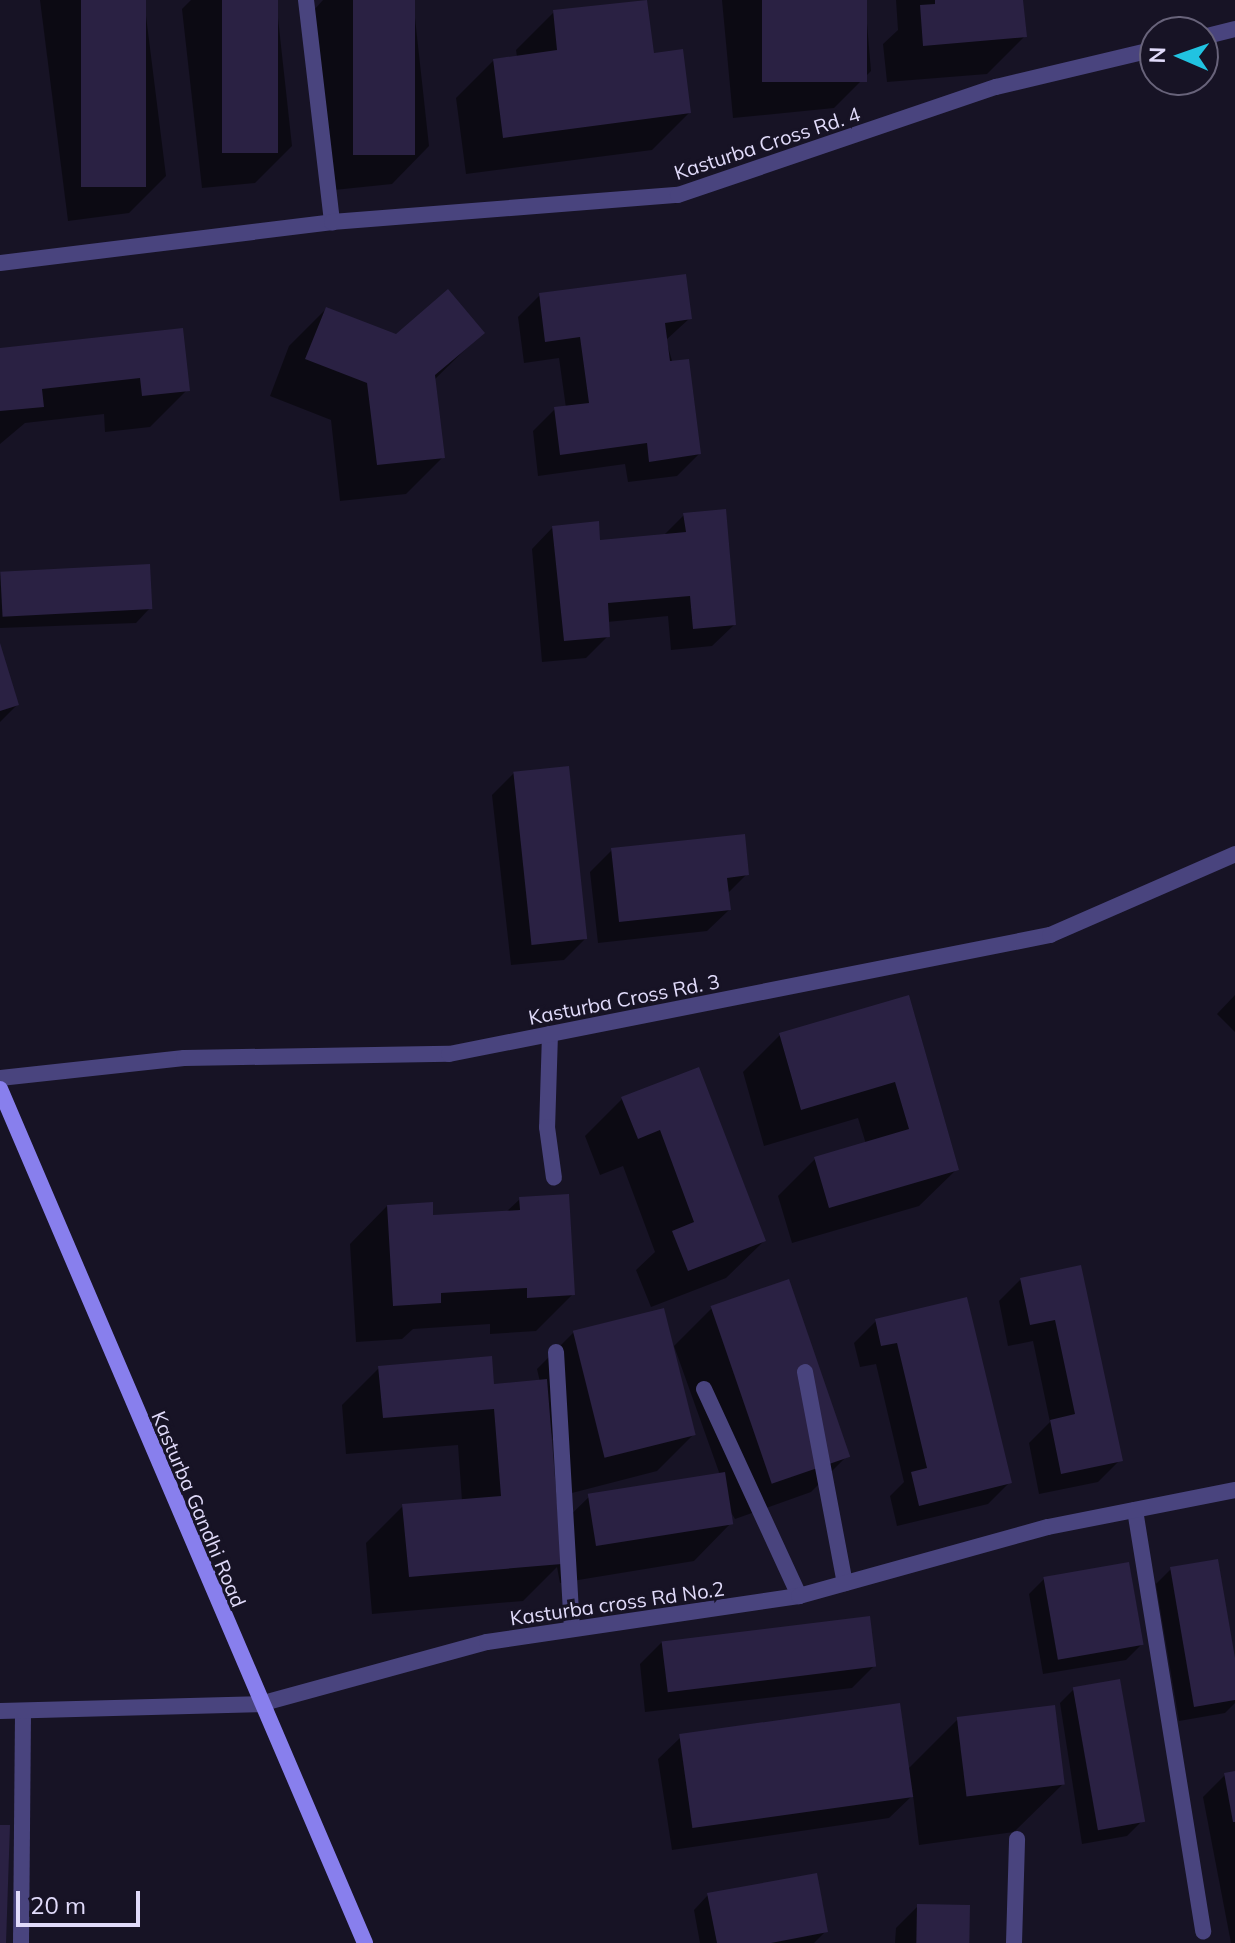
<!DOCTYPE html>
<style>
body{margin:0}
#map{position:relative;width:1235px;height:1943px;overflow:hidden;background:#171325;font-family:Mulish,sans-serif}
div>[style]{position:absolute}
.shadow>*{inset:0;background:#0007}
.building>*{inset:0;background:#2a2143;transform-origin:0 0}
.service>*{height:16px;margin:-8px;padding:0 8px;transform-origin:8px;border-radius:8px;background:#49447e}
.pedestrian>*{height:16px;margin:-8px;padding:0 8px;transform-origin:8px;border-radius:8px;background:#49447e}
.minor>*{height:16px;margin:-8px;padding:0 8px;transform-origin:8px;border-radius:8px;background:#49447e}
.secondary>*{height:16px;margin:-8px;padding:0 8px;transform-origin:8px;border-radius:8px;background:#887fed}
span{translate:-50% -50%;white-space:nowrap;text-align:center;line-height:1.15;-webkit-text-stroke:6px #171325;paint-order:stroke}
.street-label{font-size:20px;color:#e1dbfa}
.north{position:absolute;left:1139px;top:16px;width:80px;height:80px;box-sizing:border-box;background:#171325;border:2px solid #68637a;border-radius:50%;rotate:272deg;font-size:22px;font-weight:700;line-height:32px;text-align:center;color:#e1dbfa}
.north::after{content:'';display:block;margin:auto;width:28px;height:36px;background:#21c3e1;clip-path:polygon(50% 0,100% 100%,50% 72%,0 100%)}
.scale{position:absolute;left:16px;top:1891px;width:124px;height:36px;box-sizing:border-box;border:4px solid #e1dbfa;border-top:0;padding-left:10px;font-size:24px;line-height:28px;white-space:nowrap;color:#e1dbfa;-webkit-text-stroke:6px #171325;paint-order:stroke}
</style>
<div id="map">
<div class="shadow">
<i style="clip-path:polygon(40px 0,144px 0,166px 176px,129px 213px,68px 221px)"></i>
<i style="clip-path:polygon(191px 0,276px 0,292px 146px,255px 183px,202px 188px,182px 9px)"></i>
<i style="clip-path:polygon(323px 0,413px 0,429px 146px,392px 184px,334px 190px,314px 10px)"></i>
<i style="clip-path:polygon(722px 0,865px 0,871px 71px,834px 108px,733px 118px)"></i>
<i style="clip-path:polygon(896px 0,1021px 0,1024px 37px,987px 74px,887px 82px,883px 44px,898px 30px)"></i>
<i style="clip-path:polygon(554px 12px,652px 55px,689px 113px,652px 150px,466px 174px,456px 98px,493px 61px,517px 57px,516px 50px)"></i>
<i style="clip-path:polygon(540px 295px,690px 318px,666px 340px,699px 454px,677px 476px,628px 482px,625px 464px,538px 476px,533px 431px,555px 409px,566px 408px,559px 358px,524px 363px,518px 317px)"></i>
<i style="clip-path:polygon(326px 309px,396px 336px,482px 333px,434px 380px,443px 457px,406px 494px,340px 501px,331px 420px,270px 396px,289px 346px)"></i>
<i style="clip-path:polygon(181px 330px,187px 390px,150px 427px,105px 432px,104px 414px,25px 423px,0 444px,0 350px)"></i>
<i style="clip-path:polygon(684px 515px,734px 625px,712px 646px,671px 650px,668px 616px,607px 622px,608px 636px,586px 658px,542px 662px,532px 549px,553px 527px,598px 542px,663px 536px)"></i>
<i style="clip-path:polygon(0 572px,1px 572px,150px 608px,136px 623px,0 628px)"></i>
<i style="clip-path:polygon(0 647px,17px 705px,0 722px)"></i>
<i style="clip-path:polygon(514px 773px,586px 938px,564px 960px,511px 965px,492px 795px)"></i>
<i style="clip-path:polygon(612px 850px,747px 874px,727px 894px,729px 910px,707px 931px,598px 943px,590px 872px)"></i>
<i style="clip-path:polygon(1235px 995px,1235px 1032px,1217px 1014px)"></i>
<i style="clip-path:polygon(907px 997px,957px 1169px,919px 1206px,792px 1243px,778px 1196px,815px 1159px,866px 1144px,858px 1118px,764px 1146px,743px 1072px,780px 1035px)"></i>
<i style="clip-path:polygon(698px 1070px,764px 1241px,726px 1278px,651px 1307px,636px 1270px,655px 1252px,623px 1166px,600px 1175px,585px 1136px,622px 1099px)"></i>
<i style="clip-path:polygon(520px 1199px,573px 1294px,536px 1331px,490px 1334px,490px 1324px,413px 1329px,402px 1339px,356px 1342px,350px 1244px,387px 1206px,431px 1217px,505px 1213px)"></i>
<i style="clip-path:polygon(1080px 1267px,1120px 1460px,1098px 1482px,1039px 1494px,1029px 1443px,1050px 1422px,1033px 1341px,1008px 1346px,999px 1301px,1021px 1279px)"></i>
<i style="clip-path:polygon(966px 1299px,1010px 1482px,988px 1504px,897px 1526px,890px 1496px,904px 1482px,876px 1364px,860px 1367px,854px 1343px,876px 1321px)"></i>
<i style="clip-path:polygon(712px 1308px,848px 1455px,811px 1492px,735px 1519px,729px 1509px,731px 1523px,694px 1561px,560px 1583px,557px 1567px,523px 1601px,372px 1614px,366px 1543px,403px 1506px,462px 1501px,458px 1445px,346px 1454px,342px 1405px,379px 1368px,493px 1386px,540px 1382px,537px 1369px,574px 1332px,694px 1434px,657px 1471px,568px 1494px,549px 1425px,557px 1528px,589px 1497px,720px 1475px,674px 1346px)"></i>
<i style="clip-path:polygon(1171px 1569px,1235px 1670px,1235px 1703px,1225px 1713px,1179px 1721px,1156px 1584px)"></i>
<i style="clip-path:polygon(1044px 1579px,1141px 1645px,1126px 1660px,1043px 1674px,1029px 1594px)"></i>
<i style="clip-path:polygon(662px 1642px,874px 1666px,852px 1688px,645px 1712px,640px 1664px)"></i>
<i style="clip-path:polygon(1074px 1689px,1141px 1822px,1127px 1836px,1082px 1844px,1060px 1703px)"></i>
<i style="clip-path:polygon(958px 1719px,1063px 1784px,1014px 1832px,919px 1845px,913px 1795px,889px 1818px,672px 1850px,658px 1759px,680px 1738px,907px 1770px)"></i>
<i style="clip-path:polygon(1235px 1773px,1235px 1943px,1231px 1943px,1203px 1797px,1225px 1775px)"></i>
<i style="clip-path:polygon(708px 1895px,826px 1931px,814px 1943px,700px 1943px,694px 1910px)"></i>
<i style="clip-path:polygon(918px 1906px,967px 1943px,895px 1943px,896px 1928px)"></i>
</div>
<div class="building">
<i style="left:81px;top:0;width:65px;height:187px"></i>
<i style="left:222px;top:0;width:56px;height:153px"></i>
<i style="left:353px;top:0;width:62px;height:155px"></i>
<i style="clip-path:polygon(647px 0,654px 53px,683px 49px,691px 113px,503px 138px,493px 59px,557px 50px,553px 10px)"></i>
<i style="left:762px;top:0;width:105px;height:82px"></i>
<i style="clip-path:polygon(935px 0,1023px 0,1027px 37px,923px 46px,920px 5px,935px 4px)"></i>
<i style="clip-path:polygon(686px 274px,692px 319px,665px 323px,670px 361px,689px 359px,701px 454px,649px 462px,647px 443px,560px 455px,554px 407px,589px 403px,580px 337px,545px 342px,539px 293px)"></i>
<i style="clip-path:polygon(448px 289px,485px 333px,435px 375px,445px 458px,377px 465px,367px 383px,305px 359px,326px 307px,396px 334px)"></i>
<i style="clip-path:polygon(183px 328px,190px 391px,142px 396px,140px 378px,42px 389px,44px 407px,0 411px,0 348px)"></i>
<i style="clip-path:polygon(726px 509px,736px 625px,693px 629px,690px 596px,608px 603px,610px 637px,564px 641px,552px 526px,599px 521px,600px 540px,686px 532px,683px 513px)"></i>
<i style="left:150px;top:564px;width:45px;height:150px;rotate:87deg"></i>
<i style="clip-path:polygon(0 643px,19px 705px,0 711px)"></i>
<i style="left:569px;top:766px;width:174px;height:56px;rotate:84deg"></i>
<i style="clip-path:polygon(745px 834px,749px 875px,727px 878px,731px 910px,619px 922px,611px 848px)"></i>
<i style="clip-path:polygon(909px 995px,959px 1170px,829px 1208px,814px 1157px,909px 1129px,895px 1082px,801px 1110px,779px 1033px)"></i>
<i style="clip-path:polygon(699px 1067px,766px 1241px,688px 1271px,672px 1231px,694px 1222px,660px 1130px,638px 1139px,621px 1097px)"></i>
<i style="clip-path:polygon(569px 1194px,575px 1295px,527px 1298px,527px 1288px,441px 1293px,441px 1303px,393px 1306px,387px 1205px,433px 1202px,433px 1215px,520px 1210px,519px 1197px)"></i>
<i style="clip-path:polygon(1081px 1265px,1123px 1461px,1061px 1474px,1050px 1420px,1075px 1414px,1055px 1320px,1030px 1325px,1020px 1278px)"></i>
<i style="left:789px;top:1279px;width:188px;height:83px;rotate:71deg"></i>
<i style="clip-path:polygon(967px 1297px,1012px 1483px,919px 1506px,911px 1472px,927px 1468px,897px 1343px,881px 1346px,875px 1319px)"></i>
<i style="left:664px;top:1308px;width:131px;height:94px;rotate:76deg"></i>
<i style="clip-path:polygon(492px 1356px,494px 1384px,547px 1379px,562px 1564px,409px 1577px,402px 1504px,501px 1496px,494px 1409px,383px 1418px,378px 1366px)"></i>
<i style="left:725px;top:1472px;width:53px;height:139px;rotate:81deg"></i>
<i style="clip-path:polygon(1218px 1559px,1235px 1658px,1235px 1700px,1194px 1707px,1170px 1567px)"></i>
<i style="left:1129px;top:1562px;width:84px;height:87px;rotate:80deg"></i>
<i style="left:870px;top:1616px;width:51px;height:210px;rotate:83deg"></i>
<i style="left:1120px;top:1679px;width:145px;height:48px;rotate:80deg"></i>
<i style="left:900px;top:1703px;width:95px;height:223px;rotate:82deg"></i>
<i style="left:1055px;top:1705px;width:80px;height:99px;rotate:83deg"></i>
<i style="clip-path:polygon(1235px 1771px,1235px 1822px,1233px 1822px,1224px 1773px)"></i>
<i style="clip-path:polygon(0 1825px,10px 1825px,6px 1943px,0 1943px)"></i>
<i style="clip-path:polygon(817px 1873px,828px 1932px,771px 1943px,717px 1943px,707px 1893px)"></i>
<i style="left:917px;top:1904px;width:53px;height:39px;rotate:1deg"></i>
</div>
<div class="service">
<i style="left:21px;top:1943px;width:232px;rotate:-89.5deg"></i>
<i style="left:1014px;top:1943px;width:104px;rotate:-88.3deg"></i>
</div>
<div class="pedestrian">
<i style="left:550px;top:1034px;width:93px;rotate:91.8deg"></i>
<i style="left:547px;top:1127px;width:51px;rotate:82.2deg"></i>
<i style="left:556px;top:1352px;width:277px;rotate:86.7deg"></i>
<i style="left:805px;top:1372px;width:215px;rotate:79.3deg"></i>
<i style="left:704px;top:1389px;width:228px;rotate:65.3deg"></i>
<i style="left:1135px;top:1510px;width:427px;rotate:80.8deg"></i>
</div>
<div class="minor">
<i style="left:306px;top:0;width:224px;rotate:83.3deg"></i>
<i style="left:1203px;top:37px;width:33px;rotate:-14deg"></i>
<i style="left:0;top:263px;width:335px;rotate:-7deg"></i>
<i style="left:332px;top:222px;width:347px;rotate:-4.5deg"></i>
<i style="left:678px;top:195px;width:336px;rotate:-18.8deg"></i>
<i style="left:996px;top:87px;width:163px;rotate:-13.4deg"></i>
<i style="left:0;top:1078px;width:185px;rotate:-6.2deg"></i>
<i style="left:184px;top:1058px;width:265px;rotate:-0.9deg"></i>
<i style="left:449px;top:1054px;width:613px;rotate:-11.2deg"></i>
<i style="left:1050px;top:935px;width:202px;rotate:-23.6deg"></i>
<i style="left:0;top:1711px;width:260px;rotate:-1.5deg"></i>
<i style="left:260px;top:1704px;width:235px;rotate:-15.3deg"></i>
<i style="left:487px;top:1642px;width:315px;rotate:-8.4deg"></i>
<i style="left:799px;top:1596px;width:258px;rotate:-15.5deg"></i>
<i style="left:1048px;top:1527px;width:191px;rotate:-11.2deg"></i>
</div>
<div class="secondary">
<i style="left:0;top:1089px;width:929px;rotate:66.86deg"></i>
</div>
<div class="street-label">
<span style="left:767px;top:143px;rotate:-18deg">Kasturba Cross Rd. 4</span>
<span style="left:624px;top:999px;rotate:-11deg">Kasturba Cross Rd. 3</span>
<span style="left:199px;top:1509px;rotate:67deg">Kasturba Gandhi Road</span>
<span style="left:617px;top:1603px;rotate:-8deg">Kasturba cross Rd No.2</span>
</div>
<div class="north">N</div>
<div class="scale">20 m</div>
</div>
